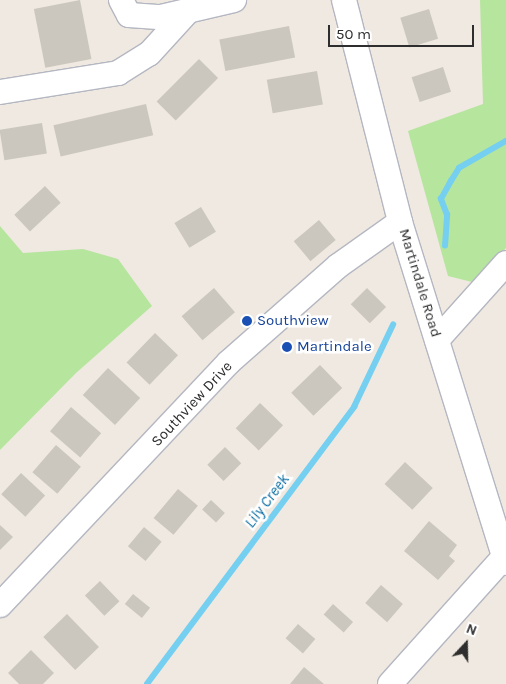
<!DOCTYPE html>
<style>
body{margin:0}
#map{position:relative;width:506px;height:684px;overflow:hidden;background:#efe9e1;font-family:Karla,sans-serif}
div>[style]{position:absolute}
.green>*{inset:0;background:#b6e59e}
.stream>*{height:5.5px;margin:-2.75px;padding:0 2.75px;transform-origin:2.75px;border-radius:2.75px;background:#75cff0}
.building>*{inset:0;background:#cbc7bf;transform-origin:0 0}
.roads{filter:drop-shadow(1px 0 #b4b7c1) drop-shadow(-1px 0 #b4b7c1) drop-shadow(0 1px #b4b7c1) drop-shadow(0 -1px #b4b7c1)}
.minor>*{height:24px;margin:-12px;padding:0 12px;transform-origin:12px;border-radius:12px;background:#fff}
.dots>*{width:14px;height:14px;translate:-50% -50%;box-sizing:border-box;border:2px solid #fff;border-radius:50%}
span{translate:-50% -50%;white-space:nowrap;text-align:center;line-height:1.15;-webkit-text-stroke:5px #fff;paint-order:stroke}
.street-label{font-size:15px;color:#2e2e2e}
.transit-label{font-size:15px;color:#164399}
.left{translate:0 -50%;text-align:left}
.water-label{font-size:16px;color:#0d6fa3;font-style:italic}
.north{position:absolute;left:441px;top:619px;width:50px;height:50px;-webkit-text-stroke:4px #fff;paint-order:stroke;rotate:21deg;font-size:14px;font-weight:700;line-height:20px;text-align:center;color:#2e2e2e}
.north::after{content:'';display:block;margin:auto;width:18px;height:22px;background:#2e2e2e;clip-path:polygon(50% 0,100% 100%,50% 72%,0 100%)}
.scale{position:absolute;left:328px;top:25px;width:146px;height:22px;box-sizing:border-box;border:2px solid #2e2e2e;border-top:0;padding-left:6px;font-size:15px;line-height:18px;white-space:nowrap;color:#2e2e2e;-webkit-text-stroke:4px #fff;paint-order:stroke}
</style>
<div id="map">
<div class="green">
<i style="clip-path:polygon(480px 0,506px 0,506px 248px,476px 283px,448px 276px,408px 131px,483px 104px)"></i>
<i style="clip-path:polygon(0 226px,23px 253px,83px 249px,118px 259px,152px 306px,76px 373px,0 450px)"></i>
</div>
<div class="stream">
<i style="left:445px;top:246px;width:31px;rotate:-86deg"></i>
<i style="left:447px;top:215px;width:17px;rotate:-111deg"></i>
<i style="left:441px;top:199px;width:21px;rotate:-61deg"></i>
<i style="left:451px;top:181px;width:15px;rotate:-58deg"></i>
<i style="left:459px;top:168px;width:54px;rotate:-29.9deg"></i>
<i style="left:147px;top:684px;width:346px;rotate:-53.2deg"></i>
<i style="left:354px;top:407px;width:91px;rotate:-64.6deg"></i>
</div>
<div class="building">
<i style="left:80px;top:0;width:60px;height:47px;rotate:79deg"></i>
<i style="left:429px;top:9px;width:31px;height:30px;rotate:73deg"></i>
<i style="left:289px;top:26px;width:32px;height:71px;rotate:79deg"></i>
<i style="left:199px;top:59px;width:27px;height:60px;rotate:45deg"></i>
<i style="left:443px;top:67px;width:26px;height:33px;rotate:72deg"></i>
<i style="left:317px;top:71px;width:34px;height:51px;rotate:80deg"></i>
<i style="left:146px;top:104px;width:32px;height:95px;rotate:77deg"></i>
<i style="left:42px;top:123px;width:31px;height:43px;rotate:81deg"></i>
<i style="left:45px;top:186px;width:23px;height:42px;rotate:47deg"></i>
<i style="left:201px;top:207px;width:29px;height:31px;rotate:59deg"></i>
<i style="left:319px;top:220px;width:26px;height:33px;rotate:50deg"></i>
<i style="left:214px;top:288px;width:32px;height:43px;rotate:49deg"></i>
<i style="left:367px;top:288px;width:27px;height:23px;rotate:45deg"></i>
<i style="left:155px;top:333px;width:32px;height:41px;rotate:44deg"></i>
<i style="left:320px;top:365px;width:32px;height:40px;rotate:46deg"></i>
<i style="left:108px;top:368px;width:44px;height:37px;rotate:43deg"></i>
<i style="left:260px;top:403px;width:32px;height:35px;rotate:44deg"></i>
<i style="left:71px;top:407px;width:40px;height:32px;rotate:41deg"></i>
<i style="left:56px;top:445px;width:33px;height:36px;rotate:41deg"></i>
<i style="left:225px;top:447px;width:23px;height:25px;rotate:45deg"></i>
<i style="left:405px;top:462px;width:38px;height:30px;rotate:43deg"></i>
<i style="left:21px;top:473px;width:33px;height:29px;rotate:43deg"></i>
<i style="left:178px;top:489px;width:26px;height:38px;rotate:40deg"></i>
<i style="left:211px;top:500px;width:19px;height:13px;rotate:43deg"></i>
<i style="clip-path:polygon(429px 521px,457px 545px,449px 556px,455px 561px,438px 580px,404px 551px)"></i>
<i style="clip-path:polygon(0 525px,13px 537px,0 550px)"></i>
<i style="left:144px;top:527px;width:23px;height:25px;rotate:40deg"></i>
<i style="left:100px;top:581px;width:28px;height:21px;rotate:46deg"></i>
<i style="left:381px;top:585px;width:29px;height:24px;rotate:41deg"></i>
<i style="left:133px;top:594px;width:22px;height:13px;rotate:39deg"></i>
<i style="left:333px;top:604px;width:27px;height:14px;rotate:42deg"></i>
<i style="left:67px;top:614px;width:46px;height:33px;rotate:46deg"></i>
<i style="left:298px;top:624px;width:23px;height:19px;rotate:41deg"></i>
<i style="clip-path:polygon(31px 650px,54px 673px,43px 684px,19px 684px,8px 673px)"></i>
<i style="clip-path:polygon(304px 667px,324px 684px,290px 684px)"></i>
</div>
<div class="roads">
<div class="minor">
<i style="left:121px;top:0;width:17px;rotate:62deg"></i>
<i style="left:129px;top:15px;width:32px;rotate:4deg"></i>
<i style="left:161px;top:17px;width:75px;rotate:-13.1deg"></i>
<i style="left:344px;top:0;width:229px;rotate:75.8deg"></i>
<i style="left:400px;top:222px;width:357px;rotate:72.7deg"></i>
<i style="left:0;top:92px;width:120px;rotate:-9.1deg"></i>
<i style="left:118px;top:73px;width:36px;rotate:-32deg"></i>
<i style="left:149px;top:54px;width:59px;rotate:-47.7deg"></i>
<i style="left:437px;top:340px;width:103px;rotate:-48.1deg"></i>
<i style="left:0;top:605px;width:332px;rotate:-46.7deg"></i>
<i style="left:228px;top:363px;width:147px;rotate:-41.4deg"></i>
<i style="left:338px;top:266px;width:76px;rotate:-35.4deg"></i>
<i style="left:390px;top:684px;width:171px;rotate:-48.1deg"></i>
</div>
</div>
<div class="dots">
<i style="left:247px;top:321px;background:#1a4fb4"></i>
<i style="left:287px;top:347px;background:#1a4fb4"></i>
</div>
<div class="street-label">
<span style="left:420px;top:283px;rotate:73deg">Martindale Road</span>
<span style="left:192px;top:404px;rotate:-47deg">Southview Drive</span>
</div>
<div class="transit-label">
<span class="left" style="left:257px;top:321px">Southview</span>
<span class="left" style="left:297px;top:347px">Martindale</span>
</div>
<div class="water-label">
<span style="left:267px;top:501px;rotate:-53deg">Lily Creek</span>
</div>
<div class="north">N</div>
<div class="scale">50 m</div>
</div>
